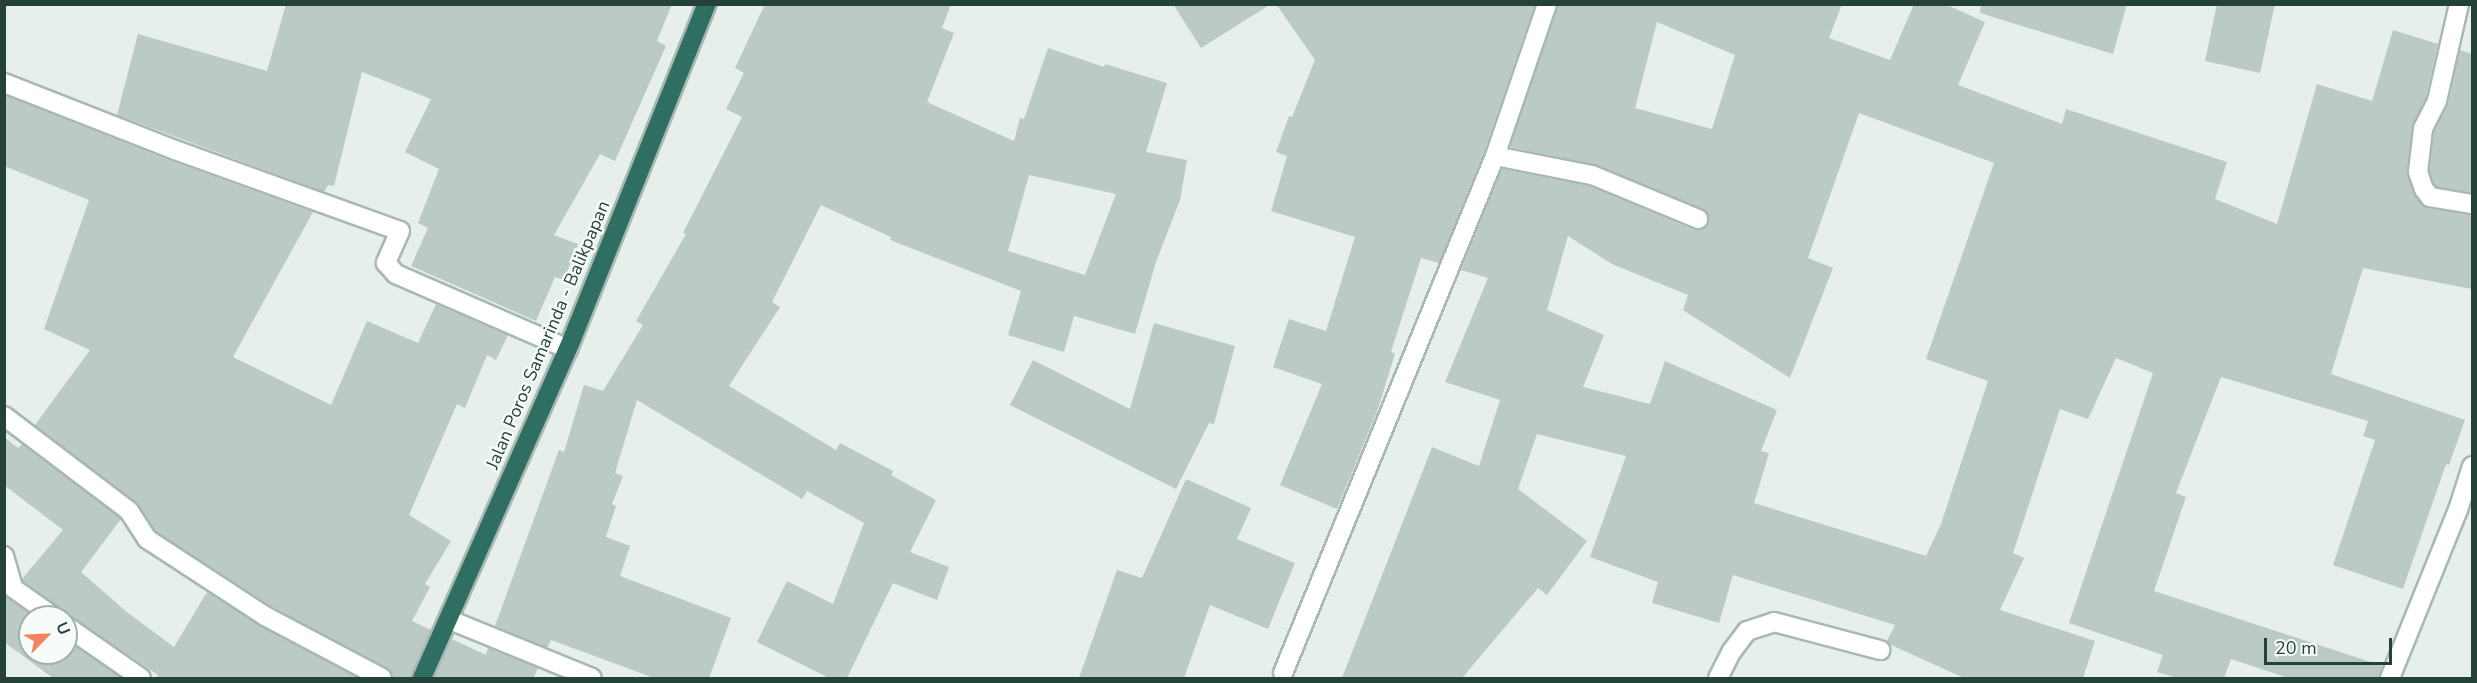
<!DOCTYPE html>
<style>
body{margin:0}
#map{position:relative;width:2477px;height:683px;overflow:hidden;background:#e6efeb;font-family:"Nunito Sans",sans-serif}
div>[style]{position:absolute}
.building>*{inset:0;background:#bbcac4}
.roads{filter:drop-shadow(2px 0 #a8b8b2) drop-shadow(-2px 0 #a8b8b2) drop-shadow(0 2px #a8b8b2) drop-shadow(0 -2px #a8b8b2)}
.minor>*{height:18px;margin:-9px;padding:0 9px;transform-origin:9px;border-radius:9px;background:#fff}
.highway>*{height:18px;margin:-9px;padding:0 9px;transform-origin:9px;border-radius:9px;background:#2f6f62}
span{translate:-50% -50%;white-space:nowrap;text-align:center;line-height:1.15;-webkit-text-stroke:4.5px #f7fbf9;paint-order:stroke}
.street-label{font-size:18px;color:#24423a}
.frame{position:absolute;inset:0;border:6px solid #24423a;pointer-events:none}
.north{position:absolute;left:18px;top:605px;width:60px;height:60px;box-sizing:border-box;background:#f7fbf9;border:2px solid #a3b1ad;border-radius:50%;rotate:66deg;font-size:16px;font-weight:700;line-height:24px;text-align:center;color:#24423a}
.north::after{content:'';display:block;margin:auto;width:21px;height:27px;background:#f4845f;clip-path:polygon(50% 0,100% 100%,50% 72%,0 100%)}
.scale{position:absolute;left:2264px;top:638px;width:128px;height:27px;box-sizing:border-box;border:3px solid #24423a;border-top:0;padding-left:8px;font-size:18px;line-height:21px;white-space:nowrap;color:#24423a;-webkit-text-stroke:4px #f7fbf9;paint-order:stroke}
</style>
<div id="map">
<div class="building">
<i style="clip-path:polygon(286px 4px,672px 4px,657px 41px,666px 46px,615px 161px,600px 154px,554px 235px,578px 244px,564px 280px,555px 277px,536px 321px,411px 266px,428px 228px,418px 223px,439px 169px,405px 152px,431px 99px,362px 72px,334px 186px,328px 185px,324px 192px,117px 115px,138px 34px,267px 71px)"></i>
<i style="clip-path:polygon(evenodd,765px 4px,951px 4px,942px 28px,954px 33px,927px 102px,1014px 141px,1020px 118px,1024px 119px,1048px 48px,1104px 67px,1105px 64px,1167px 83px,1146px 152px,1187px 160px,1180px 200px,1156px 262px,1135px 334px,1074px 316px,1064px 352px,1008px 335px,1021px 291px,890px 240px,891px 237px,821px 205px,772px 302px,780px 307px,729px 386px,836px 450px,840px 443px,893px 471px,891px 475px,936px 500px,910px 552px,949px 567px,937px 600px,893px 583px,847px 678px,829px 678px,757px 642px,787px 581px,833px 604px,864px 523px,807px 491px,802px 499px,637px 400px,615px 473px,623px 476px,612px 504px,616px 506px,606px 537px,630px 546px,620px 576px,731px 618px,709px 678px,654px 678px,551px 640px,547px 648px,495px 626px,559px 450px,564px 452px,584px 385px,603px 391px,643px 325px,636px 321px,686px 234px,683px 233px,742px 117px,726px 109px,744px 73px,735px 68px,765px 4px,1029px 175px,1116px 194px,1085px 275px,1008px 251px,1029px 175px)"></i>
<i style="clip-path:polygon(1173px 4px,1271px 4px,1201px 48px)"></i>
<i style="clip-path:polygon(1276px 4px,1535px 4px,1484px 152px,1439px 263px,1421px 258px,1391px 352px,1395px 354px,1378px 409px,1337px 509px,1280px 485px,1322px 384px,1273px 367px,1289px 319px,1326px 331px,1355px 237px,1271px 211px,1287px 156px,1276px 152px,1289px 116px,1292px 117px,1315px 60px)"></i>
<i style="clip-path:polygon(evenodd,1558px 4px,1842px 4px,1829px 38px,1890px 60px,1914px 4px,1945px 4px,1985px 22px,1958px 85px,2062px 124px,2066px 109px,2227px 162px,2215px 199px,2277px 224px,2317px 84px,2372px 101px,2393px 30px,2438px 44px,2426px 97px,2412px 128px,2407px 175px,2414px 193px,2422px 204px,2428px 208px,2472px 215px,2472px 289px,2363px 268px,2331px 374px,2465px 420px,2449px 465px,2446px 464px,2403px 589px,2333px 565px,2375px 440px,2363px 436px,2368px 421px,2221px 377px,2176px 493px,2186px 497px,2154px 591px,2383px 666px,2379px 678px,2289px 678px,2231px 659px,2224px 678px,2177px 678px,2157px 672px,2163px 655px,2069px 623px,2153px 373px,2116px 358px,2088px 419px,2060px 409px,2013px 553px,2024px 558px,2000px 610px,2095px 641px,2083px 678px,1964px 678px,1889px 644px,1887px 641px,1895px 625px,1733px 575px,1719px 623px,1652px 603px,1658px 582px,1590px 557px,1626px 456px,1537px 434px,1518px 489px,1587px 541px,1547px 595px,1538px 588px,1462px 678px,1342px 678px,1432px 447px,1479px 466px,1500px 400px,1445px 382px,1488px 278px,1461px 270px,1502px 169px,1589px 186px,1694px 230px,1704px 228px,1709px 223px,1707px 213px,1702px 209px,1596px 165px,1510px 147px,1558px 4px,1657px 22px,1735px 55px,1712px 129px,1635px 108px,1657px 22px,1558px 4px,1859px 113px,1994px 163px,1926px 359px,1988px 381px,1941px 524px,1926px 556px,1754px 503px,1769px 453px,1761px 451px,1777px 410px,1665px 361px,1650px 404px,1583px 387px,1604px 335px,1547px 310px,1568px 236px,1612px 264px,1688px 295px,1683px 310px,1790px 378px,1833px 268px,1808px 258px,1859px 113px)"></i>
<i style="clip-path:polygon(1981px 4px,2127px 4px,2113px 54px,1980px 13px)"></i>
<i style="clip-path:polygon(2217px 4px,2275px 4px,2260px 73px,2205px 61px)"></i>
<i style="clip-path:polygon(2460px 50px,2472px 54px,2472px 193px,2436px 187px,2429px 171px,2434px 132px,2448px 104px)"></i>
<i style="clip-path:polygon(4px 95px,171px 161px,313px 212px,233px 357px,331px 405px,367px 321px,418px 343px,436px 304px,508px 335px,496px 360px,487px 355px,465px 408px,457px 404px,409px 515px,451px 541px,425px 584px,430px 587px,412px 621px,431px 630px,411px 678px,393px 678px,387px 668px,271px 606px,155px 531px,136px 502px,35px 425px,90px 350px,44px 329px,89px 200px,4px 166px)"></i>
<i style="clip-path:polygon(1154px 323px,1235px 346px,1214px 424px,1209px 423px,1176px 489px,1010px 405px,1033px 360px,1130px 409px)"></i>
<i style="clip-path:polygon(4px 437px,18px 448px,22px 444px,121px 519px,81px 572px,128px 613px,174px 647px,207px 592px,260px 626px,359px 678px,156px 678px,158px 675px,72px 617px,65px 615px,60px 608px,23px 581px,22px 579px,63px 530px,4px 485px)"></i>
<i style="clip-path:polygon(1186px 479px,1251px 508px,1237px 539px,1295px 563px,1268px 629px,1210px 605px,1184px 678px,1079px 678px,1117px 570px,1142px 578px)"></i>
<i style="clip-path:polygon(6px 597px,35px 617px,30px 617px,30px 653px,66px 653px,66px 640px,119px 676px,117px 678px,53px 678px,4px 642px)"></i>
<i style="clip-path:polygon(452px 639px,486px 655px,488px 648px,538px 668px,534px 677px,536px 678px,434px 678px)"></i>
</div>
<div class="roads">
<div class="minor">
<i style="left:2459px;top:4px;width:99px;rotate:102.8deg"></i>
<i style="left:2437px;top:101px;width:31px;rotate:117deg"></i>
<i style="left:2423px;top:129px;width:43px;rotate:96.6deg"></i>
<i style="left:2418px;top:172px;width:18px;rotate:71deg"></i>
<i style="left:2424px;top:189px;width:10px;rotate:53deg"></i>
<i style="left:2430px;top:197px;width:43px;rotate:9.5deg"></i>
<i style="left:4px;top:83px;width:184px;rotate:21.4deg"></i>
<i style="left:175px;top:150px;width:239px;rotate:19.8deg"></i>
<i style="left:400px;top:231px;width:35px;rotate:114deg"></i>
<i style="left:386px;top:263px;width:15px;rotate:48deg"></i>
<i style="left:396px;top:274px;width:188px;rotate:23.6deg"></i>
<i style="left:1495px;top:156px;width:99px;rotate:11.1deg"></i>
<i style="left:1592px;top:175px;width:115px;rotate:22.5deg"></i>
<i style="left:4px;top:416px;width:157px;rotate:37.2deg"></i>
<i style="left:129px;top:511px;width:33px;rotate:57deg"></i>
<i style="left:147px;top:539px;width:141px;rotate:33.1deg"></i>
<i style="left:265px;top:616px;width:132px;rotate:27.9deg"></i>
<i style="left:4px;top:556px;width:33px;rotate:74deg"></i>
<i style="left:13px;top:588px;width:50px;rotate:35.3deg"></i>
<i style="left:450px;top:620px;width:153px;rotate:22.2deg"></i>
<i style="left:66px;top:626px;width:91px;rotate:34.7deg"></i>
<i style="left:1283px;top:673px;width:559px;rotate:-67.7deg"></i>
<i style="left:1495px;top:156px;width:161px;rotate:-71.1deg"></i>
<i style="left:1718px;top:678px;width:30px;rotate:-63deg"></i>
<i style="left:1732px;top:651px;width:25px;rotate:-53deg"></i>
<i style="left:1747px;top:631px;width:28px;rotate:-18deg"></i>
<i style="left:1774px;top:622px;width:110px;rotate:14.8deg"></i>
<i style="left:2390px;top:678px;width:181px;rotate:-68deg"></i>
<i style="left:2458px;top:510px;width:46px;rotate:-72.3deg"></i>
</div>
<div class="highway">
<i style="left:422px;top:678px;width:360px;rotate:-66.1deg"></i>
<i style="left:568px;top:349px;width:372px;rotate:-68.1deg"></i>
</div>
</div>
<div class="street-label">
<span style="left:548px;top:335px;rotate:-67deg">Jalan Poros Samarinda - Balikpapan</span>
</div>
<div class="frame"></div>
<div class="north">U</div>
<div class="scale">20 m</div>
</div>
